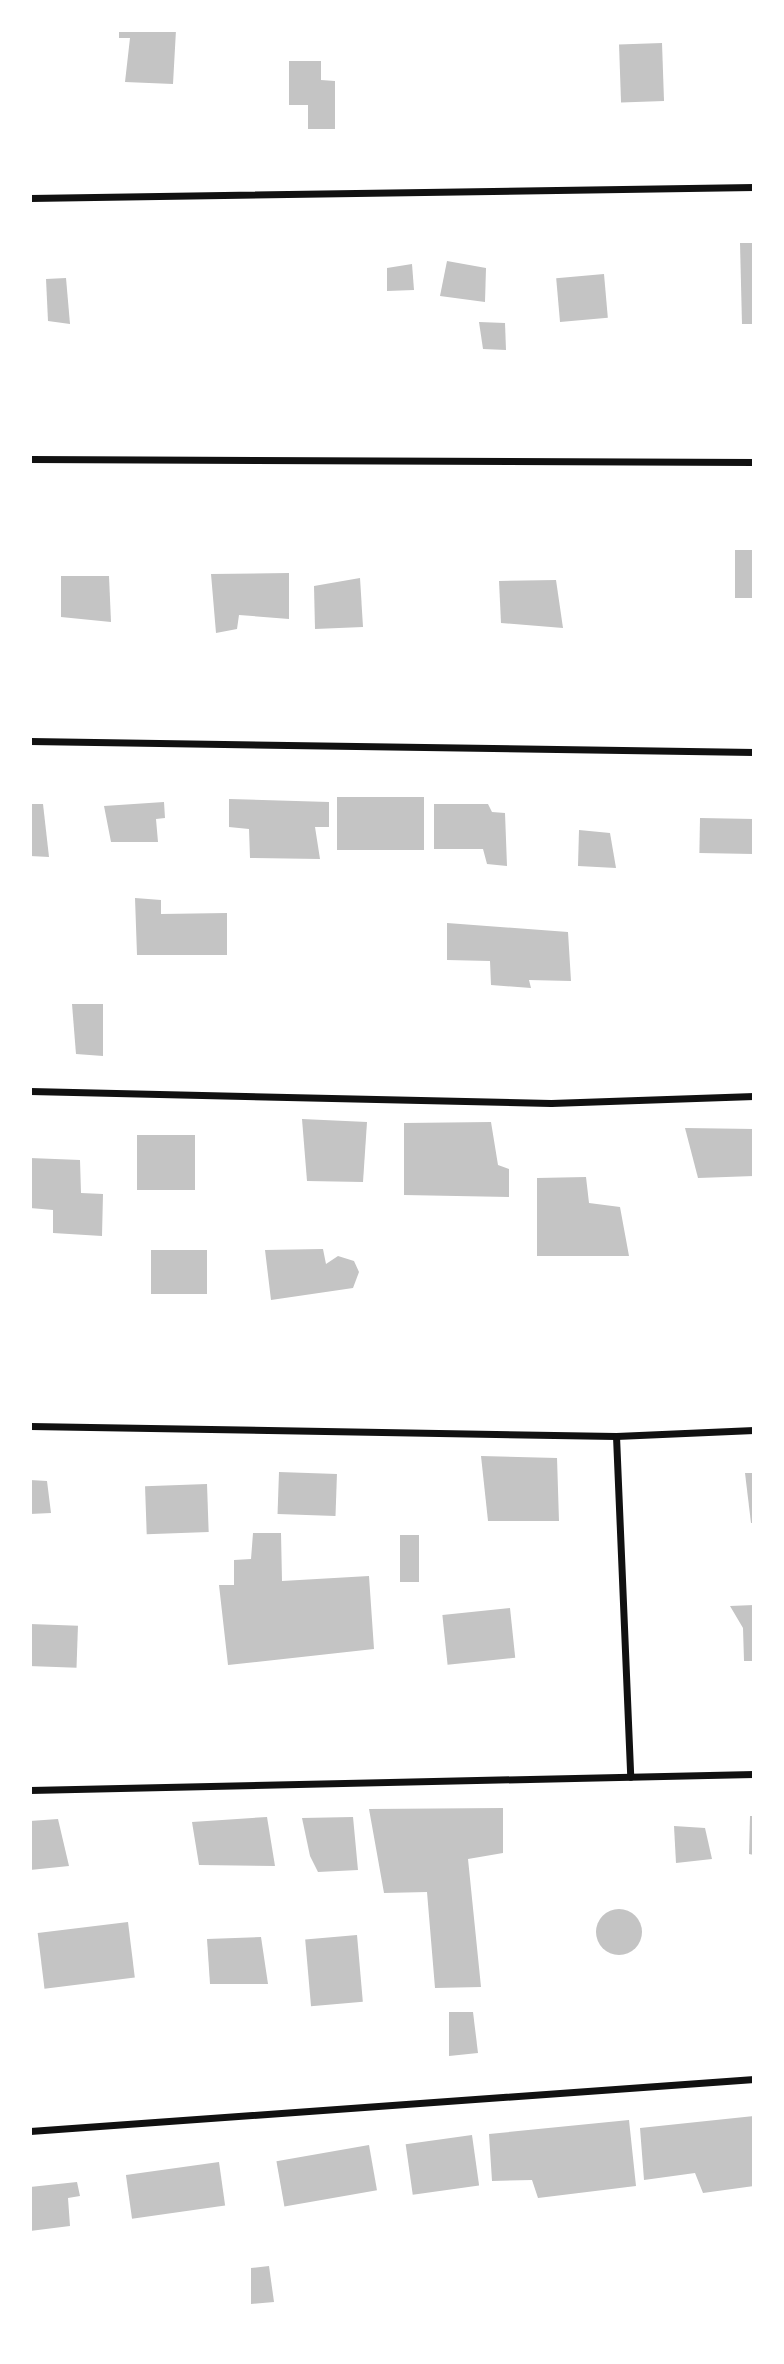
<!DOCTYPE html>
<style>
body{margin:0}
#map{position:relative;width:784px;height:2364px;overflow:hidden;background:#fff;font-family:"Work Sans",sans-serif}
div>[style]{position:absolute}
.building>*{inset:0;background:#c4c4c4;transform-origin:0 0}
.round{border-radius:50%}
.minor>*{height:7px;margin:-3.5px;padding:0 3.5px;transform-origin:3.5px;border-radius:3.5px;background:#111}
span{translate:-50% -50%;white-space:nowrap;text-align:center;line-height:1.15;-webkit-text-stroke:5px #fff;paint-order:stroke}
.frame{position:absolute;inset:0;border:32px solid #fff;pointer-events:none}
</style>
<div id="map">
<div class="building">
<i style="clip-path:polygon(119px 30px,176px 30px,173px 84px,125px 82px,130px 38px,119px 38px)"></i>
<i style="left:662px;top:43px;width:58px;height:43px;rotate:88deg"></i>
<i style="clip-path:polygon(289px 61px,321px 61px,321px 80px,335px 81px,335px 129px,308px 129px,308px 105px,289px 105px)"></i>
<i style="clip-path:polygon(740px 243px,754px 243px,754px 324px,742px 324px)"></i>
<i style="clip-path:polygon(447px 261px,486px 268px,485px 302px,440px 296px)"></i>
<i style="clip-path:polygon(412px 264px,414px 290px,387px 291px,387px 268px)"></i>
<i style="left:604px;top:274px;width:44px;height:48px;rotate:85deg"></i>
<i style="clip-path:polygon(66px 278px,70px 324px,48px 321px,46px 279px)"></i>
<i style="clip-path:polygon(479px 322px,505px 323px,506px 350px,483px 349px)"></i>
<i style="left:735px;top:550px;width:19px;height:48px"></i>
<i style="clip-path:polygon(289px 573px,289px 619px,239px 615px,237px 629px,216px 633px,211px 574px)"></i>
<i style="clip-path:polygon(61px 576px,109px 576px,111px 622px,61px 617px)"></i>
<i style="clip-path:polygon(360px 578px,363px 627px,315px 629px,314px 586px)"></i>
<i style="clip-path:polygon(556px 580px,563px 628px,501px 623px,499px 581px)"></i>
<i style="left:424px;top:797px;width:53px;height:87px;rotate:90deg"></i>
<i style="clip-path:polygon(229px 799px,329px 802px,329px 827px,315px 827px,320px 859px,250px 858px,249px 829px,229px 827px)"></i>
<i style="clip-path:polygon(164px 802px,165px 818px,156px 819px,158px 842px,111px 842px,104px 806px)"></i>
<i style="clip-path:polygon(30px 804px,43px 804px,49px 857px,30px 856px)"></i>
<i style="clip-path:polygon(434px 804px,488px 804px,492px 812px,505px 813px,507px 866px,487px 864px,483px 849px,434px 849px)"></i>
<i style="left:700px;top:818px;width:54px;height:35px;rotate:1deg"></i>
<i style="clip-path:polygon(579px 830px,610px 833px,616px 868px,578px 866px)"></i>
<i style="clip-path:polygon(135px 898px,161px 900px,161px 914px,227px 913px,227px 955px,137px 955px)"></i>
<i style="clip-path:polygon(447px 923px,568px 932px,571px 981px,529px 980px,531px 988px,491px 985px,490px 961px,447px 960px)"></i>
<i style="clip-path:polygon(72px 1004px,103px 1004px,103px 1056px,76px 1054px)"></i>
<i style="clip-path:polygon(302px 1119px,367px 1122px,363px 1182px,307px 1181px)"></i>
<i style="clip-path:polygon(491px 1122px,498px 1165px,509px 1169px,509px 1197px,404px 1195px,404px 1123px)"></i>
<i style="clip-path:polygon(685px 1128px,754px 1129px,754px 1176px,698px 1178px)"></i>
<i style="left:137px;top:1135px;width:58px;height:55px"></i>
<i style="clip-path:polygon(30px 1158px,80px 1160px,81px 1193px,103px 1194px,102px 1236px,53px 1233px,53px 1210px,30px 1208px)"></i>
<i style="clip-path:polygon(586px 1177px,589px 1203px,620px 1207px,629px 1256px,537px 1256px,537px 1178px)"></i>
<i style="clip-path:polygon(323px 1249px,326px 1264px,338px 1256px,354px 1261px,359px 1272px,353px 1288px,271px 1300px,265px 1250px)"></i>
<i style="left:151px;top:1250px;width:56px;height:44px"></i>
<i style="clip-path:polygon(481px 1456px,557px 1458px,559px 1521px,488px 1521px)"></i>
<i style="left:279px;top:1472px;width:58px;height:42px;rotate:2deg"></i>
<i style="clip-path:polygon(745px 1473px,754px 1473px,754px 1523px,751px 1523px)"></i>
<i style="clip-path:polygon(30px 1480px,47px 1481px,51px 1513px,30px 1514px)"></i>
<i style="left:207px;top:1484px;width:48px;height:62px;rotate:88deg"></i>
<i style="clip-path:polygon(253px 1533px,281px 1533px,282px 1581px,369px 1576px,374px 1649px,228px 1665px,219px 1585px,234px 1585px,234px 1560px,251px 1559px)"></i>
<i style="left:400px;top:1535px;width:19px;height:47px"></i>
<i style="clip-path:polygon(754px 1605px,754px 1661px,744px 1661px,743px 1628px,730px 1606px)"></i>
<i style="left:510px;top:1608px;width:50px;height:68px;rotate:84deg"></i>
<i style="left:30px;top:1624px;width:48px;height:42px;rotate:2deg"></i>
<i style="clip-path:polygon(503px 1808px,503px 1853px,468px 1859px,481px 1987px,435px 1988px,427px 1892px,384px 1893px,369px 1809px)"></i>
<i style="clip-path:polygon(750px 1816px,754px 1816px,754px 1855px,749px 1854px)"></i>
<i style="clip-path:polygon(267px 1817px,275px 1866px,199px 1865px,192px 1822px)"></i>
<i style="clip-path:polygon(353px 1817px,358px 1870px,318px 1872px,310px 1856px,302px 1818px)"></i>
<i style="clip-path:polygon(58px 1819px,69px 1866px,30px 1870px,30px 1821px)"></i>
<i style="clip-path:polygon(674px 1826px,705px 1828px,712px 1859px,676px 1863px)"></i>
<i class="round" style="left:596px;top:1909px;width:46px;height:46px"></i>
<i style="left:128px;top:1922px;width:56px;height:91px;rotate:83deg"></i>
<i style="left:357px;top:1935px;width:67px;height:52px;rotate:85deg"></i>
<i style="clip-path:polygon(261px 1937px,268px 1984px,210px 1984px,207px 1939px)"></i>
<i style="clip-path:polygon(449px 2012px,473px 2012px,478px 2053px,449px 2056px)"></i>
<i style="clip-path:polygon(754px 2116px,754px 2186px,703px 2193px,695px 2173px,644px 2180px,640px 2128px)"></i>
<i style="clip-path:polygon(629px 2120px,636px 2186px,538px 2198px,532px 2180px,492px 2181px,489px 2134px)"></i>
<i style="left:472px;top:2135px;width:51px;height:67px;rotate:82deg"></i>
<i style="left:369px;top:2145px;width:46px;height:94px;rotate:80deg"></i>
<i style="left:219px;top:2162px;width:44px;height:94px;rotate:82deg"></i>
<i style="clip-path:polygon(77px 2182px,80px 2196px,68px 2198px,70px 2226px,30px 2231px,30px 2187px)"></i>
<i style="clip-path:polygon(269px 2266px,274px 2302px,251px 2304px,251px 2268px)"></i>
</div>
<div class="minor">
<i style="left:30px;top:198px;width:724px;rotate:-0.87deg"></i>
<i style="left:30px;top:459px;width:724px;rotate:0.24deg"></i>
<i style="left:30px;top:741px;width:724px;rotate:0.87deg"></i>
<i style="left:30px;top:1091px;width:521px;rotate:1.32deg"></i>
<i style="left:551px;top:1103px;width:203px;rotate:-2deg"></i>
<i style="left:30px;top:1426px;width:586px;rotate:0.98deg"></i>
<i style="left:616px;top:1436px;width:138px;rotate:-2.5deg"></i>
<i style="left:616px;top:1436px;width:341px;rotate:87.6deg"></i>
<i style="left:30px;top:1790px;width:724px;rotate:-1.27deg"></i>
<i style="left:30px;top:2131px;width:726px;rotate:-4.11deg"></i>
</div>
<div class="frame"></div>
</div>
